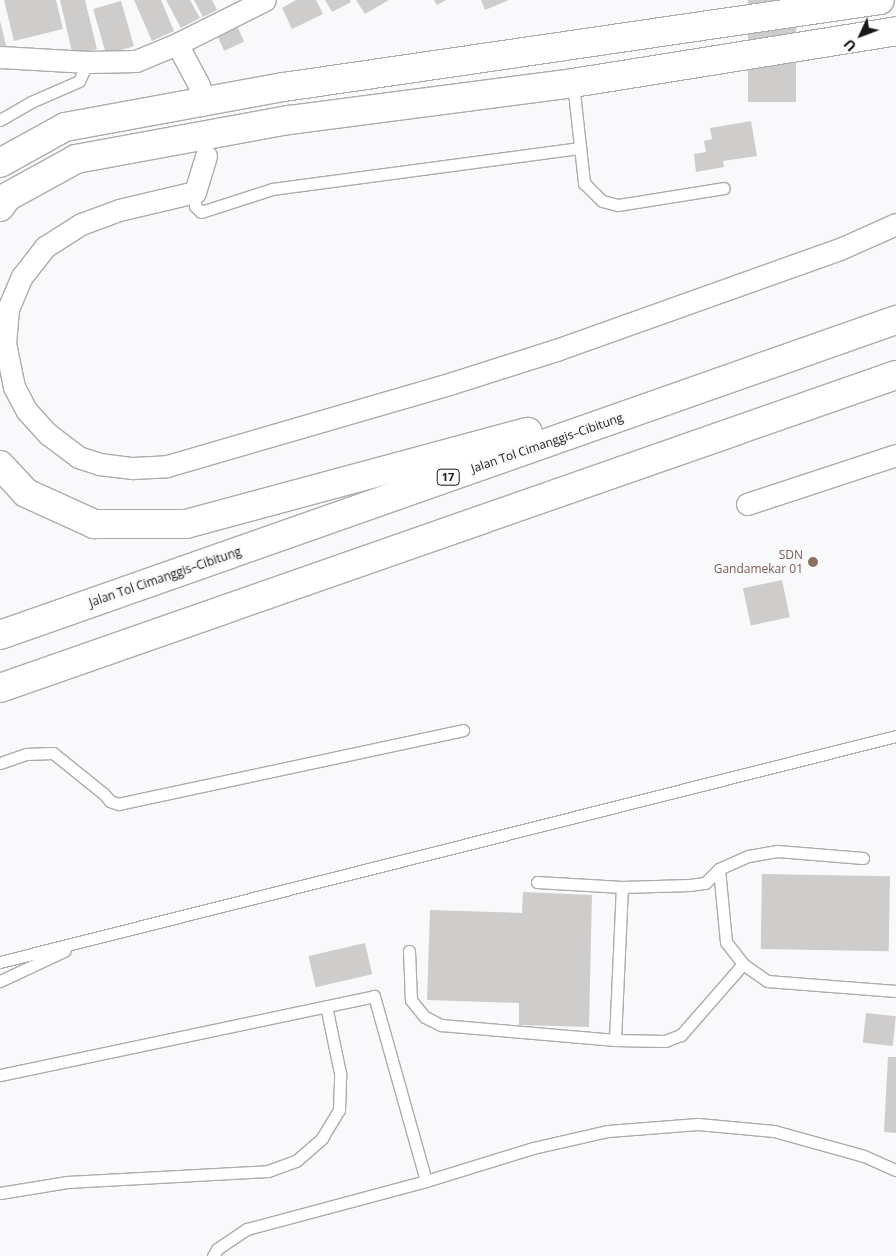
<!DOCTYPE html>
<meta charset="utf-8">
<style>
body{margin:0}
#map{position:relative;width:896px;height:1256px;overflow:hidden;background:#f9f9fb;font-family:"Open Sans",sans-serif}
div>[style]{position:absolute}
.building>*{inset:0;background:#cfcccc;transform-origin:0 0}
.roads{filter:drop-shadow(1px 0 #abacad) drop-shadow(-1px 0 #abacad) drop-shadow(0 1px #abacad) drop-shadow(0 -1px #abacad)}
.lane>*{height:11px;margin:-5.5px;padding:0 5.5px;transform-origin:5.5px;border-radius:5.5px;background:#fff}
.street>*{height:21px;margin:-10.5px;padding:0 10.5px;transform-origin:10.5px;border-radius:10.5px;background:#fff}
.highway>*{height:28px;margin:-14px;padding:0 14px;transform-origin:14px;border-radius:14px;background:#fff}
.dots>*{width:14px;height:14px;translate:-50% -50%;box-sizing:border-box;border:2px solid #f9f9fb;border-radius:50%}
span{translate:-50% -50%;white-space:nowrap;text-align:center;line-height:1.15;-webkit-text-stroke:4.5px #f9f9fb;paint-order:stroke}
.shield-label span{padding:1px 4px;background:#f9f9fb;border:1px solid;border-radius:4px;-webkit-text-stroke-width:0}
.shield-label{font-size:11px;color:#181819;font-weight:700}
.street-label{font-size:12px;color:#181819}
.education-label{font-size:12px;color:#785e54}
.right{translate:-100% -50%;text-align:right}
.north{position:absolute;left:836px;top:10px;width:50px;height:50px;-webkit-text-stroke:4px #f9f9fb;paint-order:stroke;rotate:227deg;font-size:14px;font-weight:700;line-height:20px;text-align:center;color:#181819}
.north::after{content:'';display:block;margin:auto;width:18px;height:22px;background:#181819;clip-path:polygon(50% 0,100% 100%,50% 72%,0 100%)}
</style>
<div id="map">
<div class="building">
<i style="clip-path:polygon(4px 0,56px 0,63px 29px,14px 41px)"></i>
<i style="clip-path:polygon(60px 0,85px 0,97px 49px,73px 56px)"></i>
<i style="clip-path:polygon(134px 0,161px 0,174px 31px,152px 41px)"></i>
<i style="clip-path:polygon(166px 0,190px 0,200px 18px,181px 28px)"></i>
<i style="clip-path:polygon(194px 0,212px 0,217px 10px,203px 17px)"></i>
<i style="clip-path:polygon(296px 0,316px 0,323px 14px,292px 29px,282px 8px)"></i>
<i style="clip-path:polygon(325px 0,350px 0,351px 2px,332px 12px)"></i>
<i style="clip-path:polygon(356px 0,389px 0,365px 14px)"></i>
<i style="clip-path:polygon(434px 0,446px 0,437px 5px)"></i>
<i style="clip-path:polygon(481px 0,509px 0,485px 10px)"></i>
<i style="left:748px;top:0;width:48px;height:102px"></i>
<i style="left:121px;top:1px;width:47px;height:29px;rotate:74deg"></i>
<i style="clip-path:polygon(0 21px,7px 49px,0 50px)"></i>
<i style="left:237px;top:26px;width:17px;height:22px;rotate:65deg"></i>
<i style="clip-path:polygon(751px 121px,757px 156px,723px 161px,724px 167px,696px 172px,694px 154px,706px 152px,704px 141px,712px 139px,710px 128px)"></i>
<i style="left:782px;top:580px;width:38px;height:40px;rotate:78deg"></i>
<i style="left:762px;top:874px;width:128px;height:75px;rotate:1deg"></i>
<i style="clip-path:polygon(523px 892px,592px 895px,589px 1027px,519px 1025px,519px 1003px,427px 1000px,430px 910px,522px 913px)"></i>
<i style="left:365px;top:943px;width:32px;height:58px;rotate:77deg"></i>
<i style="left:866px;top:1013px;width:30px;height:30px;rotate:6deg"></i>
<i style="clip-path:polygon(888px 1057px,896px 1057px,896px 1133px,884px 1132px)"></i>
</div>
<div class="roads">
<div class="lane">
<i style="left:573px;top:83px;width:101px;rotate:83.7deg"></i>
<i style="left:584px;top:183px;width:25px;rotate:45deg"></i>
<i style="left:602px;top:201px;width:16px;rotate:14deg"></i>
<i style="left:618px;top:205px;width:107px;rotate:-9.1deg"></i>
<i style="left:0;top:120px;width:36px;rotate:-30deg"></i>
<i style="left:31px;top:102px;width:52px;rotate:-23.6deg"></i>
<i style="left:79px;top:81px;width:21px;rotate:-65deg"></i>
<i style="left:195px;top:192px;width:14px;rotate:90deg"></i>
<i style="left:195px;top:206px;width:8px;rotate:45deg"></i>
<i style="left:201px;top:212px;width:75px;rotate:-17.9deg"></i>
<i style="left:272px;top:189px;width:311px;rotate:-7.6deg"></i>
<i style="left:0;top:763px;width:28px;rotate:-19deg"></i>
<i style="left:26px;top:754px;width:27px;rotate:-2deg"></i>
<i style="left:53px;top:753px;width:65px;rotate:38.8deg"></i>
<i style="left:104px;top:794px;width:9px;rotate:49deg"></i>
<i style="left:110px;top:801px;width:9px;rotate:21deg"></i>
<i style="left:118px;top:804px;width:353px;rotate:-12.1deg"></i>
<i style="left:863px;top:858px;width:86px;rotate:-175.3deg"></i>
<i style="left:777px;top:851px;width:29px;rotate:170deg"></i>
<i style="left:748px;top:856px;width:32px;rotate:156deg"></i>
<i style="left:719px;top:869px;width:73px;rotate:84.5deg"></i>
<i style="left:726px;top:942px;width:28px;rotate:52deg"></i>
<i style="left:743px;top:964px;width:29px;rotate:35deg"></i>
<i style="left:767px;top:981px;width:129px;rotate:4.4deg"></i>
<i style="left:537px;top:882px;width:85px;rotate:3.4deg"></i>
<i style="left:622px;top:887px;width:68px;rotate:-1.7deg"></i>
<i style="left:690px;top:885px;width:15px;rotate:-8deg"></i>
<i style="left:705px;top:883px;width:20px;rotate:-45deg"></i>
<i style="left:409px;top:951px;width:49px;rotate:87.7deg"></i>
<i style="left:411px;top:1000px;width:22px;rotate:51deg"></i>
<i style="left:425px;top:1017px;width:18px;rotate:27deg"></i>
<i style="left:441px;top:1025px;width:175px;rotate:4.9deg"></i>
<i style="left:615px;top:1040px;width:50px;rotate:1.1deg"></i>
<i style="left:665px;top:1041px;width:17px;rotate:-21deg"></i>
<i style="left:681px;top:1035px;width:94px;rotate:-48.9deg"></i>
<i style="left:0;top:962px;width:924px;rotate:-14.16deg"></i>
<i style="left:0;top:981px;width:71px;rotate:-25.1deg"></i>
<i style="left:615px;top:1040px;width:153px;rotate:-87.4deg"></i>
<i style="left:0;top:1075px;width:382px;rotate:-11.9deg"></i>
<i style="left:374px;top:996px;width:192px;rotate:74.3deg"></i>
<i style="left:0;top:1193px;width:68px;rotate:-9.3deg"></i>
<i style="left:67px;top:1182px;width:201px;rotate:-3.1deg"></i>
<i style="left:268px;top:1171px;width:30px;rotate:-20deg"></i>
<i style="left:296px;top:1161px;width:35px;rotate:-41deg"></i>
<i style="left:322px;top:1138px;width:33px;rotate:-59deg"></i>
<i style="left:339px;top:1110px;width:37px;rotate:-88deg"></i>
<i style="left:340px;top:1073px;width:68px;rotate:-101.8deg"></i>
<i style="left:213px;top:1256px;width:8px;rotate:-60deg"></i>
<i style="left:217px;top:1249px;width:36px;rotate:-34deg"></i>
<i style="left:247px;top:1229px;width:185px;rotate:-15deg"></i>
<i style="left:426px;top:1181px;width:112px;rotate:-17.1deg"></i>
<i style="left:533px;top:1148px;width:77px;rotate:-12.8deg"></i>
<i style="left:608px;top:1131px;width:90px;rotate:-4.4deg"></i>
<i style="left:698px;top:1124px;width:76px;rotate:5.3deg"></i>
<i style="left:774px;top:1131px;width:93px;rotate:15.5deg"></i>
<i style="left:864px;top:1156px;width:35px;rotate:24deg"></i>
</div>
<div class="street">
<i style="left:177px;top:44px;width:47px;rotate:61.8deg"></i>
<i style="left:0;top:57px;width:88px;rotate:3.3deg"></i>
<i style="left:88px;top:62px;width:48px;rotate:-1.2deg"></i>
<i style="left:136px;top:61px;width:44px;rotate:-22.5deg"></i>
<i style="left:177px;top:44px;width:98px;rotate:-26.6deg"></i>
<i style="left:206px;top:156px;width:38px;rotate:107deg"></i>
<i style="left:195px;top:192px;width:78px;rotate:166.7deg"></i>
<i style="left:119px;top:210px;width:40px;rotate:159.8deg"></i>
<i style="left:81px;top:224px;width:43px;rotate:147.4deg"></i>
<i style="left:45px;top:247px;width:37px;rotate:128deg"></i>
<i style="left:22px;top:276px;width:36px;rotate:113deg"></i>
<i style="left:8px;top:309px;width:34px;rotate:95deg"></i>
<i style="left:5px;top:343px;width:45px;rotate:78.4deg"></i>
<i style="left:14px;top:387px;width:27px;rotate:62deg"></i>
<i style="left:27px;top:411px;width:31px;rotate:48deg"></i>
<i style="left:48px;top:434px;width:38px;rotate:37deg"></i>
<i style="left:78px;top:457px;width:22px;rotate:18deg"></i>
<i style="left:99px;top:464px;width:34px;rotate:7deg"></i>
<i style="left:133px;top:468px;width:34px;rotate:-3deg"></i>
<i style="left:167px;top:466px;width:297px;rotate:-16.2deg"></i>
<i style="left:452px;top:383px;width:109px;rotate:-17.6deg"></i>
<i style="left:556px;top:350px;width:301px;rotate:-19.6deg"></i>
<i style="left:840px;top:249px;width:61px;rotate:-24.1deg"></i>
<i style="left:747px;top:504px;width:157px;rotate:-18.2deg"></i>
</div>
<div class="highway">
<i style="left:0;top:163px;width:74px;rotate:-29deg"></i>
<i style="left:65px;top:127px;width:223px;rotate:-10.4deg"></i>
<i style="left:284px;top:87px;width:602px;rotate:-8.3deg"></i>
<i style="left:0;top:207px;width:12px;rotate:-55deg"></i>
<i style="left:7px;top:197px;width:79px;rotate:-28.8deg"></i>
<i style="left:76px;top:159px;width:217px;rotate:-10.4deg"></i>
<i style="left:289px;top:120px;width:286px;rotate:-7.4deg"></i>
<i style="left:573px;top:83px;width:327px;rotate:-9.1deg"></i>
<i style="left:0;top:465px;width:38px;rotate:47deg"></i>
<i style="left:26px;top:493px;width:75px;rotate:24.5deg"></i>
<i style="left:94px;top:524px;width:92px"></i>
<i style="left:186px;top:524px;width:354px;rotate:-15.1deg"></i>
<i style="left:0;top:635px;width:950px;rotate:-19.37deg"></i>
<i style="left:0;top:688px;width:949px;rotate:-19.26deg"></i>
</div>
</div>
<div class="dots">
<i style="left:813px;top:562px;background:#8d6e63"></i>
</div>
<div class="shield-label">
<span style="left:448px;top:477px">17</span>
</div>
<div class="street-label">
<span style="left:547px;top:443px;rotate:-19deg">Jalan Tol Cimanggis–Cibitung</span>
<span style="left:165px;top:577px;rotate:-19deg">Jalan Tol Cimanggis–Cibitung</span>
</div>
<div class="education-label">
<span class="right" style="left:803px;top:562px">SDN<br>Gandamekar 01</span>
</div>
<div class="north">U</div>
</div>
